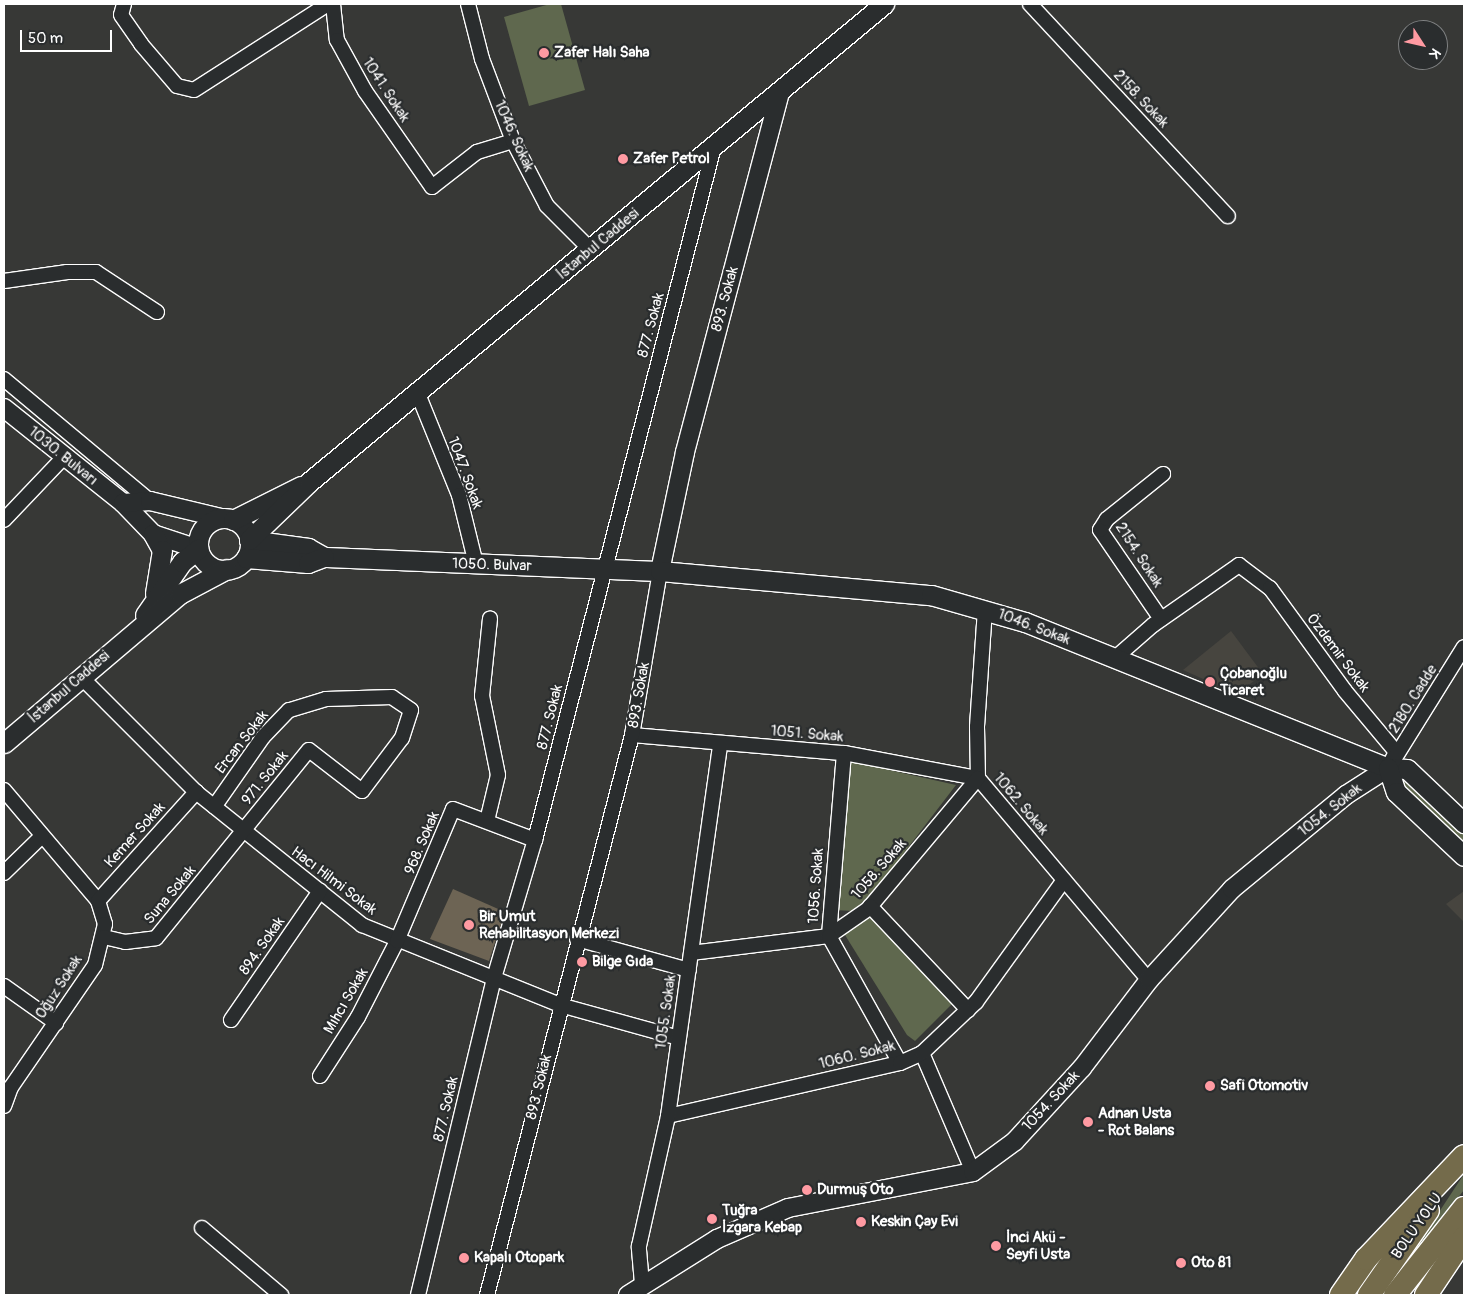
<!DOCTYPE html>
<meta charset="utf-8">
<style>
body{margin:0}
#map{position:relative;width:1468px;height:1299px;overflow:hidden;background:#373836;font-family:Pangolin,sans-serif}
div>[style]{position:absolute}
.built>*{inset:0;background:#47453f}
.green>*{inset:0;background:#5f684e}
.building>*{inset:0;background:#6d6454}
.roads{filter:drop-shadow(1px 0 #fff) drop-shadow(-1px 0 #fff) drop-shadow(0 1px #fff) drop-shadow(0 -1px #fff)}
.minor>*{height:14px;margin:-7px;padding:0 7px;transform-origin:7px;border-radius:7px;background:#2a2d2e}
.tertiary>*{height:18px;margin:-9px;padding:0 9px;transform-origin:9px;border-radius:9px;background:#2a2d2e}
.secondary>*{height:19px;margin:-9.5px;padding:0 9.5px;transform-origin:9.5px;border-radius:9.5px;background:#2a2d2e}
.secondary>.ring{margin:-9.5px;padding:0;box-sizing:content-box;background:none;border:19px solid #2a2d2e;border-radius:50%}
.trunk>*{height:22px;margin:-11px;padding:0 11px;transform-origin:11px;border-radius:11px;background:#746b4b}
.dots>*{width:14px;height:14px;translate:-50% -50%;box-sizing:border-box;border:2px solid #2a2d2e;border-radius:50%}
span{translate:-50% -50%;white-space:nowrap;text-align:center;line-height:1.15;-webkit-text-stroke:4.5px #2a2d2e;paint-order:stroke}
.poi-label{font-size:15px;color:#fff;font-weight:700}
.left{translate:0 -50%;text-align:left}
.street-label{font-size:15px;color:#fff}
.frame{position:absolute;inset:0;border:5px solid #fff;pointer-events:none}
.north{position:absolute;left:1398px;top:20px;width:50px;height:50px;box-sizing:border-box;background:#2a2d2e;border:1px solid #7f8182;border-radius:50%;rotate:125deg;font-size:14px;font-weight:700;line-height:20px;text-align:center;color:#fff}
.north::after{content:'';display:block;margin:auto;width:18px;height:22px;background:#ff9aa2;clip-path:polygon(50% 0,100% 100%,50% 72%,0 100%)}
.scale{position:absolute;left:20px;top:30px;width:92px;height:22px;box-sizing:border-box;border:2px solid #fff;border-top:0;padding-left:6px;font-size:15px;line-height:18px;white-space:nowrap;color:#fff;-webkit-text-stroke:4px #2a2d2e;paint-order:stroke}
</style>
<div id="map">
<div class="built">
<i style="clip-path:polygon(1231px 631px,1263px 674px,1237px 694px,1183px 670px)"></i>
<i style="clip-path:polygon(1464px 891px,1464px 922px,1446px 904px)"></i>
</div>
<div class="green">
<i style="clip-path:polygon(550px 4px,561px 4px,585px 90px,529px 106px,504px 17px)"></i>
<i style="clip-path:polygon(849px 761px,956px 785px,877px 888px,854px 911px,834px 910px)"></i>
<i style="clip-path:polygon(1405px 778px,1464px 835px,1464px 843px,1400px 784px)"></i>
<i style="clip-path:polygon(876px 915px,954px 1002px,915px 1041px,907px 1035px,845px 935px,848px 927px)"></i>
<i style="clip-path:polygon(1464px 1174px,1464px 1190px,1403px 1267px)"></i>
</div>
<div class="building">
<i style="clip-path:polygon(453px 889px,505px 912px,489px 961px,430px 939px)"></i>
</div>
<div class="roads">
<div class="minor">
<i style="left:124px;top:4px;width:11px;rotate:105deg"></i>
<i style="left:121px;top:15px;width:35px;rotate:55deg"></i>
<i style="left:141px;top:44px;width:55px;rotate:49.4deg"></i>
<i style="left:177px;top:86px;width:17px;rotate:13deg"></i>
<i style="left:194px;top:90px;width:159px;rotate:-32.7deg"></i>
<i style="left:333px;top:4px;width:36px;rotate:84deg"></i>
<i style="left:337px;top:40px;width:58px;rotate:61.2deg"></i>
<i style="left:365px;top:91px;width:117px;rotate:55.1deg"></i>
<i style="left:432px;top:187px;width:57px;rotate:-37.9deg"></i>
<i style="left:477px;top:152px;width:38px;rotate:-17deg"></i>
<i style="left:468px;top:4px;width:57px;rotate:75.7deg"></i>
<i style="left:482px;top:59px;width:88px;rotate:69.3deg"></i>
<i style="left:513px;top:141px;width:73px;rotate:62.4deg"></i>
<i style="left:547px;top:206px;width:62px;rotate:45deg"></i>
<i style="left:1030px;top:4px;width:290px;rotate:47deg"></i>
<i style="left:4px;top:281px;width:64px;rotate:-8.1deg"></i>
<i style="left:67px;top:272px;width:29px"></i>
<i style="left:96px;top:272px;width:73px;rotate:33.3deg"></i>
<i style="left:4px;top:379px;width:190px;rotate:39.9deg"></i>
<i style="left:418px;top:394px;width:109px;rotate:67.9deg"></i>
<i style="left:459px;top:495px;width:71px;rotate:76.2deg"></i>
<i style="left:4px;top:520px;width:86px;rotate:-46.4deg"></i>
<i style="left:985px;top:609px;width:118px;rotate:93.9deg"></i>
<i style="left:977px;top:727px;width:51px;rotate:88.9deg"></i>
<i style="left:978px;top:778px;width:265px;rotate:49.8deg"></i>
<i style="left:1161px;top:619px;width:108px;rotate:-124.4deg"></i>
<i style="left:1100px;top:530px;width:13px;rotate:-58deg"></i>
<i style="left:1107px;top:519px;width:72px;rotate:-38.8deg"></i>
<i style="left:1114px;top:659px;width:52px;rotate:-41.1deg"></i>
<i style="left:1153px;top:625px;width:105px;rotate:-34.9deg"></i>
<i style="left:1239px;top:565px;width:39px;rotate:37deg"></i>
<i style="left:1270px;top:588px;width:127px;rotate:53.9deg"></i>
<i style="left:1345px;top:691px;width:80px;rotate:50.1deg"></i>
<i style="left:1396px;top:752px;width:18px;rotate:117deg"></i>
<i style="left:82px;top:678px;width:161px;rotate:45deg"></i>
<i style="left:196px;top:792px;width:213px;rotate:38.7deg"></i>
<i style="left:362px;top:925px;width:214px;rotate:22deg"></i>
<i style="left:560px;top:1005px;width:123px;rotate:15.5deg"></i>
<i style="left:632px;top:735px;width:213px;rotate:4.9deg"></i>
<i style="left:844px;top:753px;width:136px;rotate:10.6deg"></i>
<i style="left:978px;top:778px;width:171px;rotate:130deg"></i>
<i style="left:868px;top:909px;width:47px;rotate:145.3deg"></i>
<i style="left:829px;top:936px;width:139px;rotate:173deg"></i>
<i style="left:844px;top:753px;width:184px;rotate:94.7deg"></i>
<i style="left:829px;top:936px;width:145px;rotate:60.8deg"></i>
<i style="left:1393px;top:761px;width:134px;rotate:-58.1deg"></i>
<i style="left:4px;top:790px;width:145px;rotate:49.7deg"></i>
<i style="left:98px;top:901px;width:24px;rotate:73deg"></i>
<i style="left:105px;top:924px;width:42px;rotate:103.7deg"></i>
<i style="left:95px;top:965px;width:148px;rotate:124.5deg"></i>
<i style="left:11px;top:1087px;width:20px;rotate:110deg"></i>
<i style="left:487px;top:821px;width:47px;rotate:-76.6deg"></i>
<i style="left:498px;top:775px;width:81px;rotate:-101.4deg"></i>
<i style="left:482px;top:696px;width:78px;rotate:-84.1deg"></i>
<i style="left:4px;top:873px;width:53px;rotate:-44.2deg"></i>
<i style="left:98px;top:901px;width:147px;rotate:-48deg"></i>
<i style="left:870px;top:906px;width:143px;rotate:46.7deg"></i>
<i style="left:104px;top:937px;width:22px;rotate:13deg"></i>
<i style="left:125px;top:942px;width:31px;rotate:-7deg"></i>
<i style="left:156px;top:938px;width:242px;rotate:-50.9deg"></i>
<i style="left:309px;top:750px;width:67px;rotate:37.7deg"></i>
<i style="left:362px;top:791px;width:66px;rotate:-53deg"></i>
<i style="left:402px;top:738px;width:29px;rotate:-72deg"></i>
<i style="left:411px;top:710px;width:23px;rotate:-146deg"></i>
<i style="left:392px;top:697px;width:66px;rotate:178.3deg"></i>
<i style="left:326px;top:699px;width:39px;rotate:163deg"></i>
<i style="left:289px;top:710px;width:37px;rotate:134deg"></i>
<i style="left:263px;top:737px;width:85px;rotate:125deg"></i>
<i style="left:577px;top:939px;width:116px;rotate:15.5deg"></i>
<i style="left:4px;top:986px;width:64px;rotate:35.4deg"></i>
<i style="left:231px;top:1020px;width:157px;rotate:-55.4deg"></i>
<i style="left:922px;top:1053px;width:129px;rotate:66.8deg"></i>
<i style="left:320px;top:1076px;width:70px;rotate:-57.2deg"></i>
<i style="left:358px;top:1017px;width:85px;rotate:-62.8deg"></i>
<i style="left:397px;top:941px;width:143px;rotate:-67deg"></i>
<i style="left:453px;top:809px;width:88px;rotate:20.7deg"></i>
<i style="left:668px;top:1116px;width:238px;rotate:-12.9deg"></i>
<i style="left:900px;top:1063px;width:24px;rotate:-24deg"></i>
<i style="left:922px;top:1053px;width:74px;rotate:-43.4deg"></i>
<i style="left:976px;top:1002px;width:150px;rotate:-54.2deg"></i>
<i style="left:202px;top:1228px;width:104px;rotate:40.3deg"></i>
<i style="left:642px;top:1284px;width:38px;rotate:-95deg"></i>
<i style="left:639px;top:1246px;width:133px;rotate:-77.4deg"></i>
<i style="left:668px;top:1116px;width:376px;rotate:-82deg"></i>
<i style="left:418px;top:1295px;width:326px;rotate:-76.5deg"></i>
<i style="left:494px;top:978px;width:144px;rotate:-73.5deg"></i>
<i style="left:535px;top:840px;width:716px;rotate:-75.52deg"></i>
<i style="left:487px;top:1295px;width:578px;rotate:-75.48deg"></i>
<i style="left:632px;top:735px;width:166px;rotate:-80.3deg"></i>
</div>
<div class="tertiary">
<i style="left:4px;top:408px;width:152px;rotate:38.6deg"></i>
<i style="left:123px;top:503px;width:43px;rotate:45.9deg"></i>
<i style="left:153px;top:534px;width:47px;rotate:18.4deg"></i>
<i style="left:123px;top:503px;width:27px;rotate:-4deg"></i>
<i style="left:150px;top:501px;width:73px;rotate:13.5deg"></i>
<i style="left:660px;top:571px;width:122px;rotate:-78.1deg"></i>
<i style="left:685px;top:452px;width:372px;rotate:-75.2deg"></i>
<i style="left:628px;top:1295px;width:105px;rotate:-32.2deg"></i>
<i style="left:717px;top:1239px;width:77px;rotate:-23.6deg"></i>
<i style="left:788px;top:1208px;width:188px;rotate:-11deg"></i>
<i style="left:973px;top:1172px;width:52px;rotate:-36.4deg"></i>
<i style="left:1015px;top:1141px;width:99px;rotate:-47.5deg"></i>
<i style="left:1082px;top:1068px;width:111px;rotate:-52.7deg"></i>
<i style="left:1149px;top:980px;width:123px;rotate:-47.6deg"></i>
<i style="left:1232px;top:889px;width:148px;rotate:-39.5deg"></i>
<i style="left:1346px;top:795px;width:50px;rotate:-32.7deg"></i>
</div>
<div class="secondary">
<i class="ring" style="left:198px;top:518px;width:33px;height:33px"></i>
<i style="left:233px;top:520px;width:76px;rotate:-26.6deg"></i>
<i style="left:153px;top:534px;width:18px;rotate:61deg"></i>
<i style="left:162px;top:550px;width:44px;rotate:99.2deg"></i>
<i style="left:249px;top:540px;width:60px;rotate:7.7deg"></i>
<i style="left:308px;top:548px;width:18px;rotate:29deg"></i>
<i style="left:324px;top:557px;width:336px;rotate:2.4deg"></i>
<i style="left:660px;top:571px;width:272px;rotate:5.1deg"></i>
<i style="left:931px;top:595px;width:98px;rotate:16deg"></i>
<i style="left:1025px;top:622px;width:391px;rotate:21.9deg"></i>
<i style="left:1388px;top:768px;width:19px;rotate:3deg"></i>
<i style="left:1407px;top:769px;width:79px;rotate:43.5deg"></i>
<i style="left:249px;top:540px;width:83px;rotate:-44deg"></i>
<i style="left:309px;top:482px;width:748px;rotate:-39.74deg"></i>
<i style="left:246px;top:558px;width:62px;rotate:4.6deg"></i>
<i style="left:308px;top:563px;width:17px;rotate:-21deg"></i>
<i style="left:145px;top:615px;width:65px;rotate:-55.1deg"></i>
<i style="left:182px;top:562px;width:21px;rotate:-39deg"></i>
<i style="left:4px;top:743px;width:231px;rotate:-40.3deg"></i>
<i style="left:180px;top:594px;width:53px;rotate:-28deg"></i>
<i style="left:1388px;top:768px;width:25px;rotate:72deg"></i>
<i style="left:1396px;top:792px;width:93px;rotate:43.3deg"></i>
</div>
<div class="trunk">
<i style="left:1341px;top:1295px;width:44px;rotate:-55.2deg"></i>
<i style="left:1366px;top:1259px;width:142px;rotate:-46.4deg"></i>
<i style="left:1369px;top:1295px;width:103px;rotate:-55.2deg"></i>
<i style="left:1395px;top:1295px;width:111px;rotate:-51.6deg"></i>
<i style="left:1426px;top:1295px;width:69px;rotate:-56.3deg"></i>
</div>
</div>
<div class="dots">
<i style="left:544px;top:53px;background:#ff9aa2"></i>
<i style="left:623px;top:159px;background:#ff9aa2"></i>
<i style="left:1210px;top:682px;background:#ff9aa2"></i>
<i style="left:469px;top:925px;background:#ff9aa2"></i>
<i style="left:582px;top:962px;background:#ff9aa2"></i>
<i style="left:1210px;top:1086px;background:#ff9aa2"></i>
<i style="left:1088px;top:1122px;background:#ff9aa2"></i>
<i style="left:807px;top:1190px;background:#ff9aa2"></i>
<i style="left:712px;top:1219px;background:#ff9aa2"></i>
<i style="left:861px;top:1222px;background:#ff9aa2"></i>
<i style="left:996px;top:1246px;background:#ff9aa2"></i>
<i style="left:464px;top:1258px;background:#ff9aa2"></i>
<i style="left:1181px;top:1263px;background:#ff9aa2"></i>
</div>
<div class="poi-label">
<span class="left" style="left:554px;top:53px">Zafer Halı Saha</span>
<span class="left" style="left:633px;top:159px">Zafer Petrol</span>
<span class="left" style="left:1220px;top:682px">Çobanoğlu<br>Ticaret</span>
<span class="left" style="left:479px;top:925px">Bir Umut<br>Rehabilitasyon Merkezi</span>
<span class="left" style="left:592px;top:962px">Bilge Gıda</span>
<span class="left" style="left:1220px;top:1086px">Safi Otomotiv</span>
<span class="left" style="left:1098px;top:1122px">Adnan Usta<br>- Rot Balans</span>
<span class="left" style="left:817px;top:1190px">Durmuş Oto</span>
<span class="left" style="left:722px;top:1219px">Tuğra<br>İzgara Kebap</span>
<span class="left" style="left:871px;top:1222px">Keskin Çay Evi</span>
<span class="left" style="left:1006px;top:1246px">İnci Akü -<br>Seyfi Usta</span>
<span class="left" style="left:474px;top:1258px">Kapalı Otopark</span>
<span class="left" style="left:1191px;top:1263px">Oto 81</span>
</div>
<div class="street-label">
<span style="left:386px;top:90px;rotate:57deg">1041. Sokak</span>
<span style="left:1141px;top:99px;rotate:47deg">2158. Sokak</span>
<span style="left:514px;top:136px;rotate:66deg">1046. Sokak</span>
<span style="left:598px;top:244px;rotate:-40deg">İstanbul Caddesi</span>
<span style="left:725px;top:299px;rotate:-75deg">893. Sokak</span>
<span style="left:651px;top:325px;rotate:-75deg">877. Sokak</span>
<span style="left:63px;top:456px;rotate:39deg">1030. Bulvarı</span>
<span style="left:465px;top:473px;rotate:70deg">1047. Sokak</span>
<span style="left:1139px;top:555px;rotate:57deg">2154. Sokak</span>
<span style="left:492px;top:565px;rotate:2deg">1050. Bulvar</span>
<span style="left:1034px;top:627px;rotate:21deg">1046. Sokak</span>
<span style="left:1338px;top:653px;rotate:53deg">Özdemir Sokak</span>
<span style="left:69px;top:687px;rotate:-41deg">İstanbul Caddesi</span>
<span style="left:639px;top:695px;rotate:-80deg">893. Sokak</span>
<span style="left:1413px;top:699px;rotate:-58deg">2180. Cadde</span>
<span style="left:550px;top:717px;rotate:-76deg">877. Sokak</span>
<span style="left:807px;top:734px;rotate:5deg">1051. Sokak</span>
<span style="left:242px;top:742px;rotate:-52deg">Ercan Sokak</span>
<span style="left:265px;top:778px;rotate:-51deg">971. Sokak</span>
<span style="left:1021px;top:804px;rotate:50deg">1062. Sokak</span>
<span style="left:1330px;top:810px;rotate:-38deg">1054. Sokak</span>
<span style="left:135px;top:835px;rotate:-48deg">Kemer Sokak</span>
<span style="left:422px;top:843px;rotate:-67deg">968. Sokak</span>
<span style="left:879px;top:869px;rotate:-49deg">1058. Sokak</span>
<span style="left:334px;top:881px;rotate:37deg">Hacı Hilmi Sokak</span>
<span style="left:816px;top:886px;rotate:-86deg">1056. Sokak</span>
<span style="left:170px;top:895px;rotate:-50deg">Suna Sokak</span>
<span style="left:262px;top:946px;rotate:-55deg">894. Sokak</span>
<span style="left:59px;top:987px;rotate:-57deg">Oğuz Sokak</span>
<span style="left:346px;top:1001px;rotate:-60deg">Mıhcı Sokak</span>
<span style="left:666px;top:1012px;rotate:-82deg">1055. Sokak</span>
<span style="left:857px;top:1055px;rotate:-14deg">1060. Sokak</span>
<span style="left:539px;top:1087px;rotate:-76deg">893. Sokak</span>
<span style="left:1051px;top:1101px;rotate:-47deg">1054. Sokak</span>
<span style="left:446px;top:1109px;rotate:-77deg">877. Sokak</span>
<span style="left:1417px;top:1226px;rotate:-55deg">BOLU YOLU</span>
</div>
<div class="frame"></div>
<div class="north">K</div>
<div class="scale">50 m</div>
</div>
